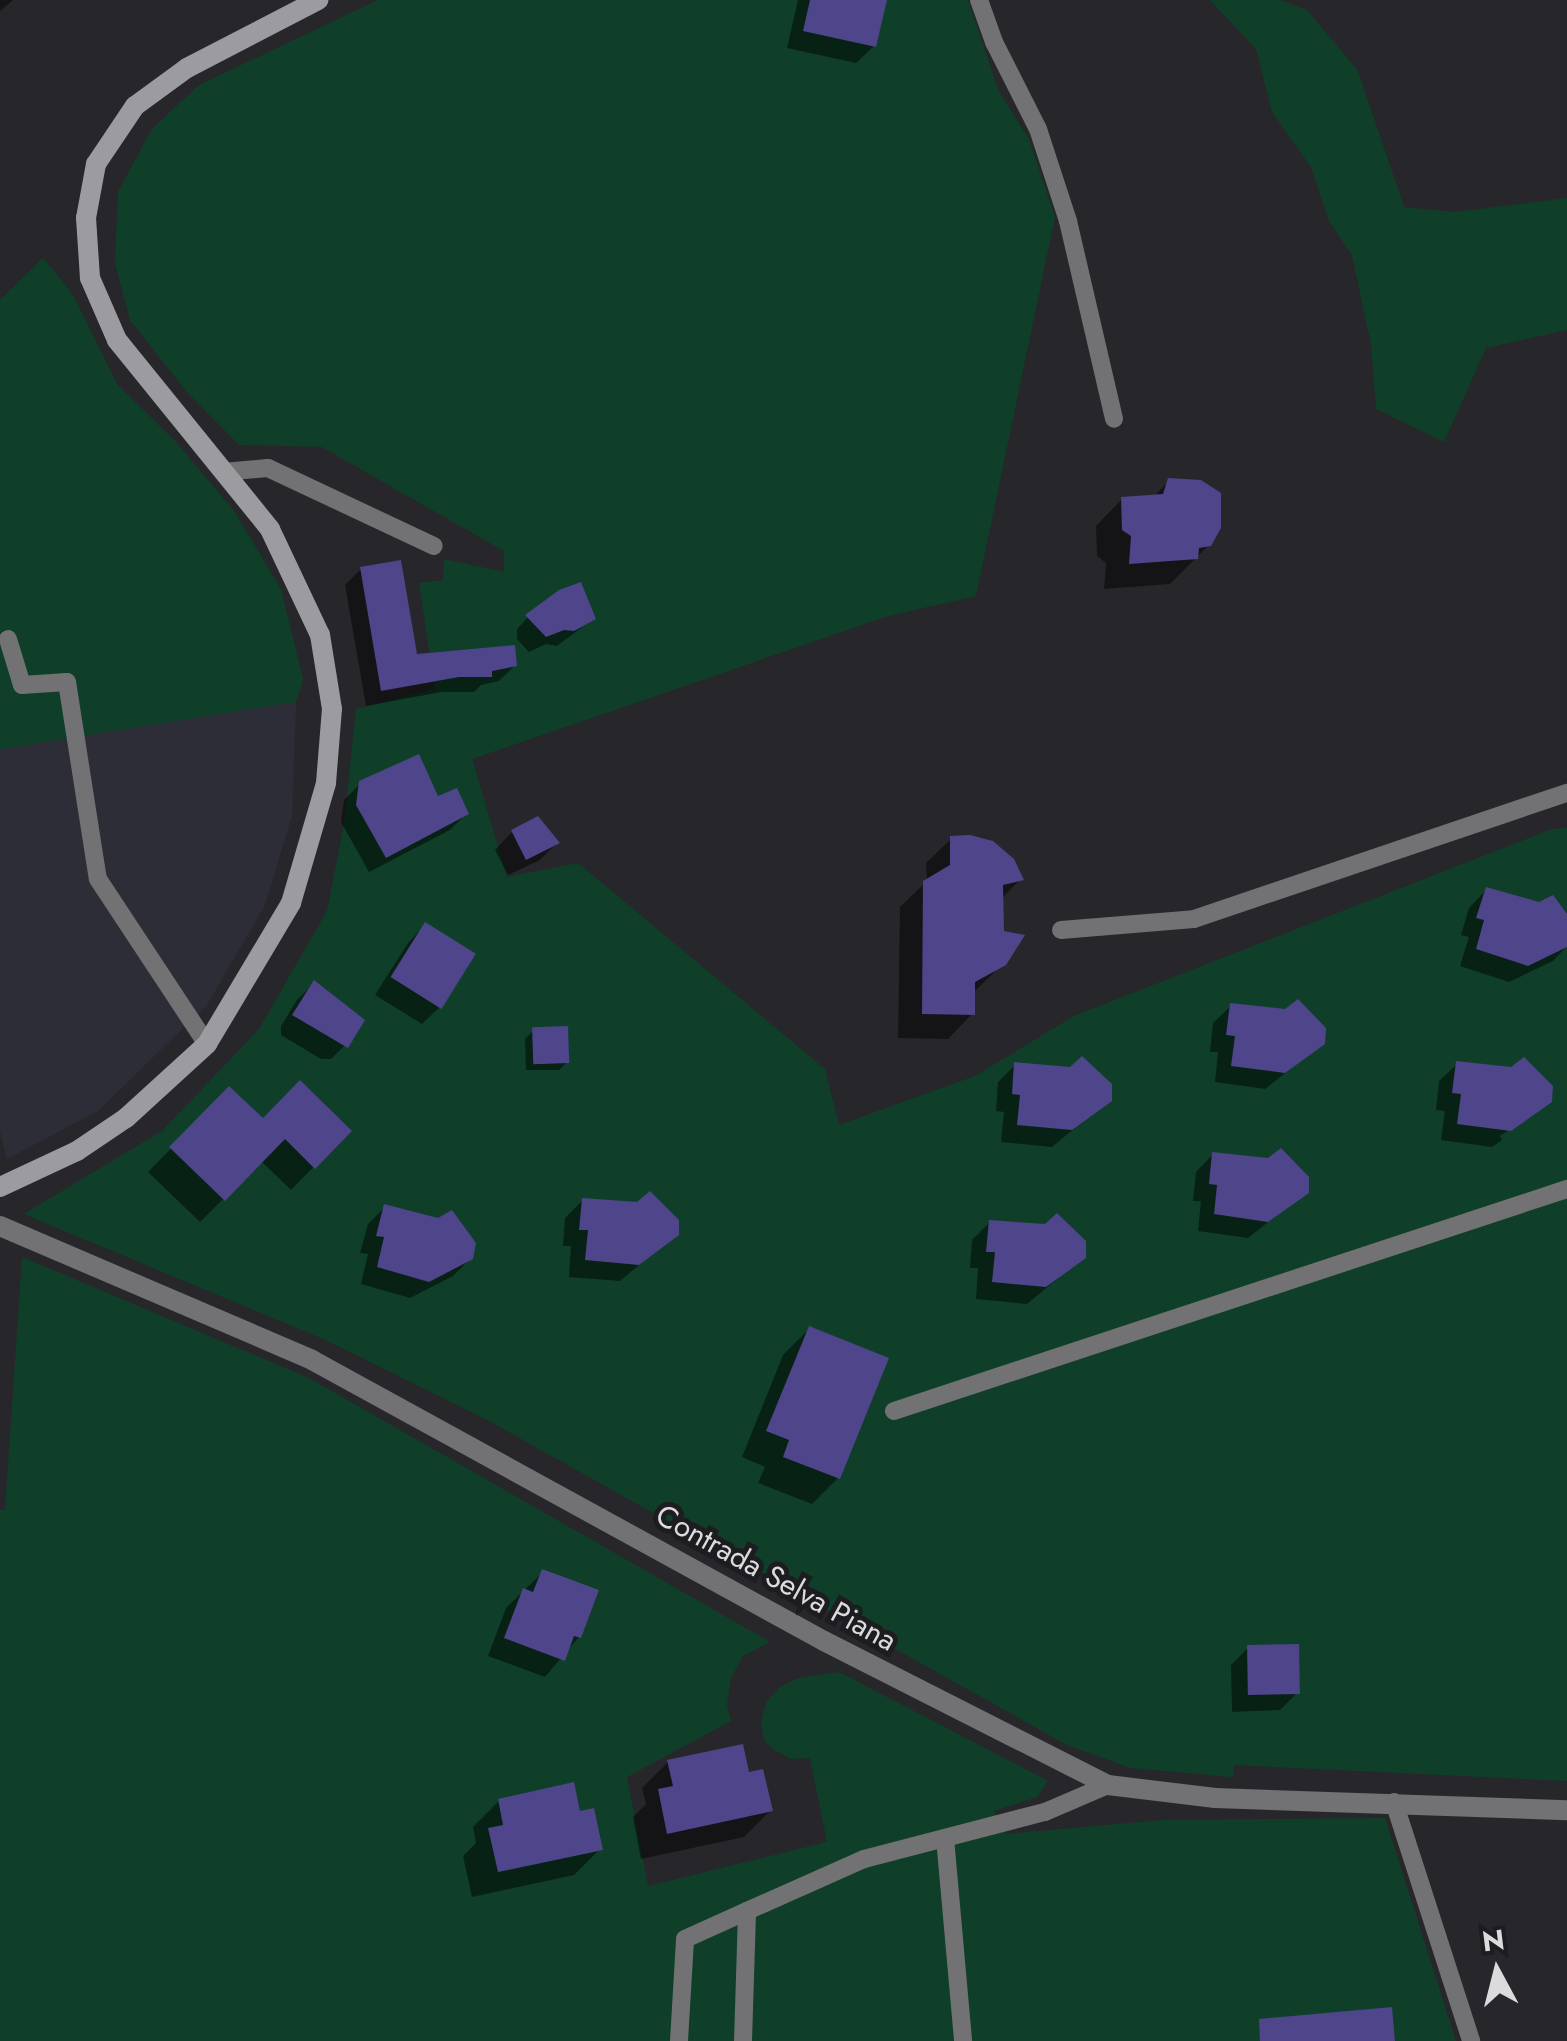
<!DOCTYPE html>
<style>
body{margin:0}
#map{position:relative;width:1567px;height:2041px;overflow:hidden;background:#27272b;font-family:Jost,sans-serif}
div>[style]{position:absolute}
.built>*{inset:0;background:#2d2d37}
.green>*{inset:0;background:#0f3f29}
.shadow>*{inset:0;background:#0007}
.building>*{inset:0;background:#4e458a;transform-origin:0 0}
.service>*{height:18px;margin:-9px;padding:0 9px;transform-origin:9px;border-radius:9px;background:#727274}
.tertiary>*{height:20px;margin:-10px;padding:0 10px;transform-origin:10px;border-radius:10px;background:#727274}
.secondary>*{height:20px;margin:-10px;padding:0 10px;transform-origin:10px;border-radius:10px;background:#9c9ca0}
span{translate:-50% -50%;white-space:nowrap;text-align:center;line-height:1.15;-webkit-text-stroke:10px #1d1d21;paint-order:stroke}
.street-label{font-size:30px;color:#dbdbde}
.north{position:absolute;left:1447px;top:1921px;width:100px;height:100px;-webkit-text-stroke:8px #1d1d21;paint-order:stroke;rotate:353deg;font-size:28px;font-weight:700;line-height:40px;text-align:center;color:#dbdbde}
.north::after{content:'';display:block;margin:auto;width:35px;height:45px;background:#dbdbde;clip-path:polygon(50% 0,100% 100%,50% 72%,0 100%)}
</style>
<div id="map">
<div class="built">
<i style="clip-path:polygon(296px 702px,292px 816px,265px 905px,207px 1005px,98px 1111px,7px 1159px,0 1131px,0 749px)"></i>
</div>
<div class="green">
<i style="clip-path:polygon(378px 0,968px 0,999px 92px,1029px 139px,1055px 217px,976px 596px,888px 616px,472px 759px,507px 877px,578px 863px,825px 1069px,839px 1125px,975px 1076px,1074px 1016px,1552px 829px,1567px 828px,1567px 1781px,1234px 1765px,1233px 1777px,1131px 1768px,1067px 1745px,493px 1423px,328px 1341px,24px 1214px,162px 1131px,259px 1029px,327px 911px,344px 825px,356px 709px,435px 689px,419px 583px,443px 580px,444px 559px,504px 572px,504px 551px,322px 447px,239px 445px,186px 391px,130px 320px,115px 263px,118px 192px,151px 130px,199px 85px)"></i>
<i style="clip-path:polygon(1210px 0,1280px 0,1307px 10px,1358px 71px,1404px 207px,1455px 212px,1567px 198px,1567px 330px,1486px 348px,1444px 442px,1376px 409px,1371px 344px,1352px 256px,1329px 221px,1311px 167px,1272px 112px,1256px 49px)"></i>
<i style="clip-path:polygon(43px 258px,72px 293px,117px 384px,176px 442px,235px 512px,281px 589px,303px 679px,296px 702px,0 749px,0 300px)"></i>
<i style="clip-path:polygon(22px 1257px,309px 1378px,770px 1642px,743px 1656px,731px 1678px,727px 1705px,731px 1721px,627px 1777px,648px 1886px,827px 1842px,810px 1758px,792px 1759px,774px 1750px,764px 1740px,761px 1721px,767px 1701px,780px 1687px,798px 1678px,839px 1672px,1048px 1781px,1037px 1797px,994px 1811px,1006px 1834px,1163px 1820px,1385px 1818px,1456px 2041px,0 2041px,0 1510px,5px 1510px)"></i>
</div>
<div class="shadow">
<i style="clip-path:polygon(0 0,13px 0,0 11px)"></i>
<i style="clip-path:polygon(798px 0,884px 0,874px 46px,856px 63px,787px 48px)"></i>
<i style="clip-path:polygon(1169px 481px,1209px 545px,1170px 584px,1104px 589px,1106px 563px,1097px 556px,1096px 526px,1122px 499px,1152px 498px)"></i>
<i style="clip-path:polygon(361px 569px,415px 656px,515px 665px,499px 681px,481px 685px,474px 692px,441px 692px,366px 706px,345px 585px)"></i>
<i style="clip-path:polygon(533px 612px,593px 619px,557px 646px,546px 644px,529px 652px,517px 639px,517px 629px)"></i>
<i style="clip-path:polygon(361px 783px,436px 800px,466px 814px,450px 830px,369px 872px,341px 822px,344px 800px)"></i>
<i style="clip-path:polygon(512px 832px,557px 843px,540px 860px,508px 875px,495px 850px)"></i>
<i style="clip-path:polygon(951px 839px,1021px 879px,1001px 899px,1001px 933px,1012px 955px,973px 993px,972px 1014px,948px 1039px,898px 1038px,900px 907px,927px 881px,926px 863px)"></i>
<i style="clip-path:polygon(1486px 890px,1567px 919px,1567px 946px,1553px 961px,1509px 982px,1460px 966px,1469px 937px,1461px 935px,1469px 908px)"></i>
<i style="clip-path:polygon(425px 925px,440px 1007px,422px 1024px,375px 995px,408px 943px)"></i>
<i style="clip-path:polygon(314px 983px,349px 1041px,331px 1059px,321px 1059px,281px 1035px,281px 1026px,297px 1000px)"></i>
<i style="clip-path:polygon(1231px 1006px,1286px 1012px,1323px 1043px,1265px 1089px,1215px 1082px,1218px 1052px,1210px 1052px,1213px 1023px)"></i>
<i style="clip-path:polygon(533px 1031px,567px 1062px,559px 1070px,526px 1070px,525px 1039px)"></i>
<i style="clip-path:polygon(1457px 1064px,1549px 1101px,1500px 1136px,1502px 1140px,1492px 1147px,1441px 1140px,1445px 1111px,1436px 1110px,1439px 1081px)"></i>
<i style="clip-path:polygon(1015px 1065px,1109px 1100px,1052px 1147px,1001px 1142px,1004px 1112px,996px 1111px,998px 1082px)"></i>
<i style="clip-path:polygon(229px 1089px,262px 1121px,349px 1131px,291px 1190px,261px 1161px,200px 1222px,148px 1172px)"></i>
<i style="clip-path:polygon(1213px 1154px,1306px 1192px,1248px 1238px,1198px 1231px,1201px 1201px,1193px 1201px,1196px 1172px)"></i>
<i style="clip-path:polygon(583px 1200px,676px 1234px,620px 1281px,569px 1277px,571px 1246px,563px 1246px,565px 1218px)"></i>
<i style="clip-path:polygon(385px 1207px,471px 1258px,453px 1276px,410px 1298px,361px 1284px,368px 1254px,360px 1253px,368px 1224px)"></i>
<i style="clip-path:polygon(990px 1222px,1084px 1257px,1027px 1304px,976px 1299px,978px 1268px,970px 1268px,972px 1240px)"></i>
<i style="clip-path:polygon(809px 1329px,838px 1478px,812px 1504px,758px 1483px,765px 1467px,742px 1457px,783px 1355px)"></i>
<i style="clip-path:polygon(543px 1572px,579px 1637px,545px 1677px,488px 1656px,506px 1608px)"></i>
<i style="clip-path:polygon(1248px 1648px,1297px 1693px,1280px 1710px,1232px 1712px,1231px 1665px)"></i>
<i style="clip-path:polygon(668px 1762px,747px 1775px,770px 1811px,744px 1837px,641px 1859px,633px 1817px,646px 1804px,642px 1788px)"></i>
<i style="clip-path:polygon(499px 1801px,578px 1814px,600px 1849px,574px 1875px,472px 1897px,463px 1856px,476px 1843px,473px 1827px)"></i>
</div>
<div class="building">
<i style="clip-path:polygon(810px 0,887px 0,876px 47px,803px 31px)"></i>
<i style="clip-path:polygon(1168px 478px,1201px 480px,1221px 493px,1221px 528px,1211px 546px,1199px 548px,1198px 559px,1129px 564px,1131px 536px,1122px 530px,1121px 497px,1163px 494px)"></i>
<i style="clip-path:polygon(401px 560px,417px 654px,515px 645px,517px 666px,492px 671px,492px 677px,459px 677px,381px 691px,360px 567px)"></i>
<i style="clip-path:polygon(581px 582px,596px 619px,574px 631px,564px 630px,546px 637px,525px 615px,559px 590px)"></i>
<i style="clip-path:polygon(419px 754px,438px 796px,457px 788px,469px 814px,386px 858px,356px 805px,359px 781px)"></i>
<i style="clip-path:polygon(538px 816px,560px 843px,526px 860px,511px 830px)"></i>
<i style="clip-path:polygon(970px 835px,993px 841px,1014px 859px,1024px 880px,1003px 885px,1004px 931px,1025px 935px,1006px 965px,975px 982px,975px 1015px,922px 1014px,923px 881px,950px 865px,950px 836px)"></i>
<i style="clip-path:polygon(1486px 887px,1539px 902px,1553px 895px,1567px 914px,1567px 947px,1528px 966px,1476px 949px,1484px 920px,1476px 918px)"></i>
<i style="left:425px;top:922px;width:60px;height:65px;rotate:32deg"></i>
<i style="clip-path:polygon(314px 980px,365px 1020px,348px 1048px,292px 1015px)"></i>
<i style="clip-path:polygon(1298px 999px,1326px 1028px,1325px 1044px,1285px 1073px,1231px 1066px,1235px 1036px,1226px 1035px,1230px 1003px,1285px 1009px)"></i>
<i style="left:568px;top:1026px;width:37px;height:36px;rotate:88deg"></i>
<i style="clip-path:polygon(1082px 1056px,1112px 1084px,1112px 1101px,1072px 1130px,1017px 1125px,1020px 1095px,1012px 1094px,1014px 1062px,1070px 1067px)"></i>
<i style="clip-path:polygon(1524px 1057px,1553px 1086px,1552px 1102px,1511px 1131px,1457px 1124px,1461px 1094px,1452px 1093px,1456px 1061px,1511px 1067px)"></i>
<i style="clip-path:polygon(300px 1080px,352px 1131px,315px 1169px,285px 1139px,225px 1201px,169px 1147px,229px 1086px,263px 1118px)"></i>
<i style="clip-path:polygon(1281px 1148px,1309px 1177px,1309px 1193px,1268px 1222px,1214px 1214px,1217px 1185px,1209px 1184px,1212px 1152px,1268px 1158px)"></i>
<i style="clip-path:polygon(650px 1191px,679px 1220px,679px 1235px,639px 1265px,585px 1260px,588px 1230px,579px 1230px,582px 1198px,637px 1202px)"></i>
<i style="clip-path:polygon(384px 1204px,438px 1218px,452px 1210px,476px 1243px,473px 1259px,429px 1282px,377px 1267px,384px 1237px,376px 1236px)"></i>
<i style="clip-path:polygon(1057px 1213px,1086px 1241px,1086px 1258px,1046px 1287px,992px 1282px,995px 1252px,986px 1252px,989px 1220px,1045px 1224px)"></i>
<i style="clip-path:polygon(809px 1326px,889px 1358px,840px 1479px,783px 1457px,789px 1440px,766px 1431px)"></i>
<i style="clip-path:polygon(542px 1569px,599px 1590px,581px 1638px,574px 1636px,565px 1661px,504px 1638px,523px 1588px,533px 1592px)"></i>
<i style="left:1299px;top:1644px;width:50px;height:52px;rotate:89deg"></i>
<i style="clip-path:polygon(743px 1744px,749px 1772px,763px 1769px,773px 1811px,667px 1834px,658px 1789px,673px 1786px,667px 1760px)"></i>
<i style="clip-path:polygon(574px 1782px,580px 1811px,594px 1808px,603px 1850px,498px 1872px,488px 1828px,503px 1825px,498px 1799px)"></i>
<i style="clip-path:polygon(1392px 2007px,1395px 2041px,1260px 2041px,1259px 2019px)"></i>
</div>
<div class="service">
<i style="left:979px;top:0;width:45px;rotate:70.3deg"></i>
<i style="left:994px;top:42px;width:97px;rotate:63.2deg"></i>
<i style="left:1038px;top:129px;width:97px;rotate:71.9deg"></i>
<i style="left:1068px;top:221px;width:203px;rotate:76.9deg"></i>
<i style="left:223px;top:472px;width:45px;rotate:-5.1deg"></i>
<i style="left:268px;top:468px;width:183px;rotate:25.2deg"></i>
<i style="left:8px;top:639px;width:48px;rotate:73.1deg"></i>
<i style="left:22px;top:685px;width:45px;rotate:-3.8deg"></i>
<i style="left:67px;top:682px;width:199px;rotate:81.1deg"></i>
<i style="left:98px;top:879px;width:198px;rotate:56.6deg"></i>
<i style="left:1061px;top:930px;width:133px;rotate:-4.7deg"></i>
<i style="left:1194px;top:919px;width:394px;rotate:-18.7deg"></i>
<i style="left:894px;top:1411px;width:709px;rotate:-18.26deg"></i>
<i style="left:1394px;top:1802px;width:251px;rotate:72.1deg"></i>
<i style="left:945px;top:1838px;width:204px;rotate:84.9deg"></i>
<i style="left:679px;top:2041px;width:102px;rotate:-86.6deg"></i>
<i style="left:685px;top:1939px;width:68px;rotate:-24.3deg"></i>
<i style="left:743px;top:2041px;width:130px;rotate:-88.2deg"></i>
<i style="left:747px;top:1911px;width:128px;rotate:-24deg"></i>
<i style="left:864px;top:1859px;width:187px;rotate:-14.6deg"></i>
<i style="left:1045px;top:1812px;width:69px;rotate:-23.2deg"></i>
</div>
<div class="tertiary">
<i style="left:0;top:1226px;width:340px;rotate:23.2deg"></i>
<i style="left:312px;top:1360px;width:584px;rotate:28.76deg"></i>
<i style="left:824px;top:1641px;width:318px;rotate:26.9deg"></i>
<i style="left:1108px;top:1785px;width:108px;rotate:6.9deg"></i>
<i style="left:1215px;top:1798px;width:352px;rotate:2deg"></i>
</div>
<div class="secondary">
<i style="left:0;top:1187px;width:85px;rotate:-25.1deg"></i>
<i style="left:77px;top:1151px;width:59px;rotate:-34deg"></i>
<i style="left:126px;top:1118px;width:110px;rotate:-42.4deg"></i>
<i style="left:207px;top:1044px;width:164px;rotate:-59.2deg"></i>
<i style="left:291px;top:903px;width:125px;rotate:-73.7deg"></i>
<i style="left:326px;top:783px;width:74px;rotate:-85.4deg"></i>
<i style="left:332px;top:709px;width:75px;rotate:-99.2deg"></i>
<i style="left:320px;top:635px;width:117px;rotate:-115.3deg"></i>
<i style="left:270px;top:529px;width:243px;rotate:-129deg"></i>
<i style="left:117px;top:340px;width:68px;rotate:-113.5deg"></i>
<i style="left:90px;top:278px;width:60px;rotate:-93.8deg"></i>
<i style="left:86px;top:218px;width:55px;rotate:-79.5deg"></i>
<i style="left:96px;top:164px;width:70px;rotate:-56.1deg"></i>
<i style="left:135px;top:106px;width:64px;rotate:-36.2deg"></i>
<i style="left:187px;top:68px;width:148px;rotate:-27.4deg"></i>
</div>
<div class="street-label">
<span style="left:776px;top:1578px;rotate:29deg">Contrada Selva Piana</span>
</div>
<div class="north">N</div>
</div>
